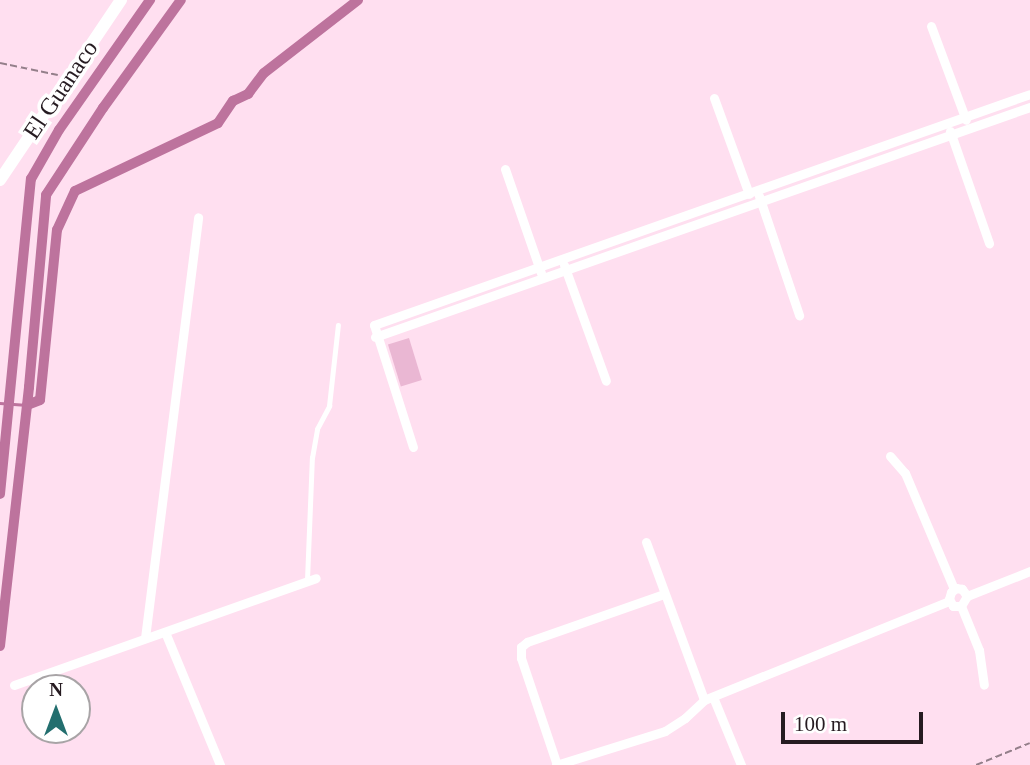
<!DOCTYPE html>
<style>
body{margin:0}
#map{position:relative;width:1030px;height:765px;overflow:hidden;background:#ffdff0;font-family:"Times New Roman",serif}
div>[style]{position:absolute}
.green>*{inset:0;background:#eab7d3;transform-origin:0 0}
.stream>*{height:2.5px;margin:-1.25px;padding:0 1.25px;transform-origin:1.25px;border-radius:1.25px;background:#bd739d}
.canal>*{height:10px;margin:-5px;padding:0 5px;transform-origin:5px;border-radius:5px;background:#bd739d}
.path>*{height:2px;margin-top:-1px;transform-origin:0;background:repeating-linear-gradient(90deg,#947f8a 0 7px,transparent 0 10.5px)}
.lane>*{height:4.5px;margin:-2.25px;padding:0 2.25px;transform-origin:2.25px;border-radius:2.25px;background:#fff}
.street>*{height:9px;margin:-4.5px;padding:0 4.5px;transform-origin:4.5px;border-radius:4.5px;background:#fff}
.secondary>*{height:12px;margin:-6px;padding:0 6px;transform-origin:6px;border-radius:6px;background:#fff}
span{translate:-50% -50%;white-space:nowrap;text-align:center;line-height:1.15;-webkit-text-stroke:7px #fff;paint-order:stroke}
.street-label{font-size:24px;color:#261b21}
.north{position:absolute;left:21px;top:674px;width:70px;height:70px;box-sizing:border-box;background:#fff;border:2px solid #a8a4a6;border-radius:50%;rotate:0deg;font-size:19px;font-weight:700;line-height:28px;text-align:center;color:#261b21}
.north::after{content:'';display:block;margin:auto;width:24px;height:32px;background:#236f6f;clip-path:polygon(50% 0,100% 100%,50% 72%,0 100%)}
.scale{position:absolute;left:781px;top:712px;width:142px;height:32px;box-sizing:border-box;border:4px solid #261b21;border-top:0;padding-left:9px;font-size:21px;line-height:24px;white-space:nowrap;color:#261b21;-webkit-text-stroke:5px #fff;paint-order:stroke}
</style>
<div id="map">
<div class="green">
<i style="left:409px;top:338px;width:44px;height:22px;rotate:73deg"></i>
</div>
<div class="stream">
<i style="left:0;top:403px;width:27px;rotate:4deg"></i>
</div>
<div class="canal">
<i style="left:27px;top:405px;width:14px;rotate:-21deg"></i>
<i style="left:40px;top:400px;width:171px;rotate:-84.3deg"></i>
<i style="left:57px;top:230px;width:43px;rotate:-65.2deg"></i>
<i style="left:75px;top:191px;width:158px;rotate:-25.4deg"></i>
<i style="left:218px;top:123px;width:27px;rotate:-56deg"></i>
<i style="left:233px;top:101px;width:17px;rotate:-25deg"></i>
<i style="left:248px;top:94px;width:26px;rotate:-53deg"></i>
<i style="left:264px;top:73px;width:119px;rotate:-37.8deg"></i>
<i style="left:0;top:494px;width:317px;rotate:-84.4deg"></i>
<i style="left:31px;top:179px;width:56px;rotate:-60.3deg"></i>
<i style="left:59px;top:130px;width:159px;rotate:-55deg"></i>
<i style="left:0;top:646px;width:261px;rotate:-83.6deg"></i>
<i style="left:29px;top:387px;width:193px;rotate:-84.9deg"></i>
<i style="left:46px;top:195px;width:104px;rotate:-56.8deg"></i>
<i style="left:103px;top:108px;width:133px;rotate:-54.2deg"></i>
</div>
<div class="path">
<i style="left:0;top:63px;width:59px;rotate:11.7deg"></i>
<i style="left:976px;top:765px;width:58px;rotate:-22.2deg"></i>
</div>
<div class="lane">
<i style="left:307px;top:580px;width:122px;rotate:-87.7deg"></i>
<i style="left:312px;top:458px;width:29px;rotate:-80deg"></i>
<i style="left:317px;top:429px;width:26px;rotate:-62deg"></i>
<i style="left:329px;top:406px;width:81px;rotate:-83.7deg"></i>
</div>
<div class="street">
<i style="left:931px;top:26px;width:100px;rotate:69.6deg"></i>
<i style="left:714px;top:98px;width:102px;rotate:70deg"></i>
<i style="left:950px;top:131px;width:119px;rotate:70.8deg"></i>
<i style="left:505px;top:169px;width:110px;rotate:70.9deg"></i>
<i style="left:759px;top:196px;width:126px;rotate:71.4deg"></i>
<i style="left:564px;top:265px;width:123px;rotate:70.1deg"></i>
<i style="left:375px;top:337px;width:694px;rotate:-19.35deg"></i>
<i style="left:413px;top:447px;width:128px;rotate:-107.7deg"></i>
<i style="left:374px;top:325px;width:695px;rotate:-19.4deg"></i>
<i style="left:890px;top:456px;width:23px;rotate:49deg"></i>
<i style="left:905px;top:473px;width:126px;rotate:67.1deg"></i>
<i style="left:646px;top:542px;width:168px;rotate:69.8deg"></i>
<i style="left:967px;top:596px;width:9px;rotate:-126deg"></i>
<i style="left:962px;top:589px;width:6px;rotate:-171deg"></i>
<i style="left:956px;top:588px;width:6px;rotate:141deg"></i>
<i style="left:951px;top:592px;width:7px;rotate:106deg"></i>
<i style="left:949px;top:599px;width:8px;rotate:60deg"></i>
<i style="left:953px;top:606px;width:8px"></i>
<i style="left:961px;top:606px;width:12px;rotate:-59deg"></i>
<i style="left:967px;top:596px;width:68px;rotate:-21.6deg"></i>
<i style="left:961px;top:606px;width:48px;rotate:67.8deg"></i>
<i style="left:979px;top:650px;width:35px;rotate:82deg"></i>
<i style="left:165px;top:632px;width:144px;rotate:67.5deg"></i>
<i style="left:145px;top:638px;width:424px;rotate:-82.8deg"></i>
<i style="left:14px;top:685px;width:320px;rotate:-19.5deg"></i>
<i style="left:713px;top:697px;width:74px;rotate:67.6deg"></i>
<i style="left:556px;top:765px;width:114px;rotate:-17.3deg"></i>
<i style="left:665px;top:731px;width:24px;rotate:-33deg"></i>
<i style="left:685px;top:718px;width:26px;rotate:-43deg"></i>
<i style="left:704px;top:700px;width:264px;rotate:-22deg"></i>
<i style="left:557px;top:765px;width:113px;rotate:-108.6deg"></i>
<i style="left:521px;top:658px;width:11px;rotate:-90deg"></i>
<i style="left:521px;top:647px;width:8px;rotate:-40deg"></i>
<i style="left:527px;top:642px;width:145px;rotate:-19.3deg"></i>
</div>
<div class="secondary">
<i style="left:0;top:180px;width:217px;rotate:-56.1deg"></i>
</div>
<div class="street-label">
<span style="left:61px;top:90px;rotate:-56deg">El Guanaco</span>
</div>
<div class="north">N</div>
<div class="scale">100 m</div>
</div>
